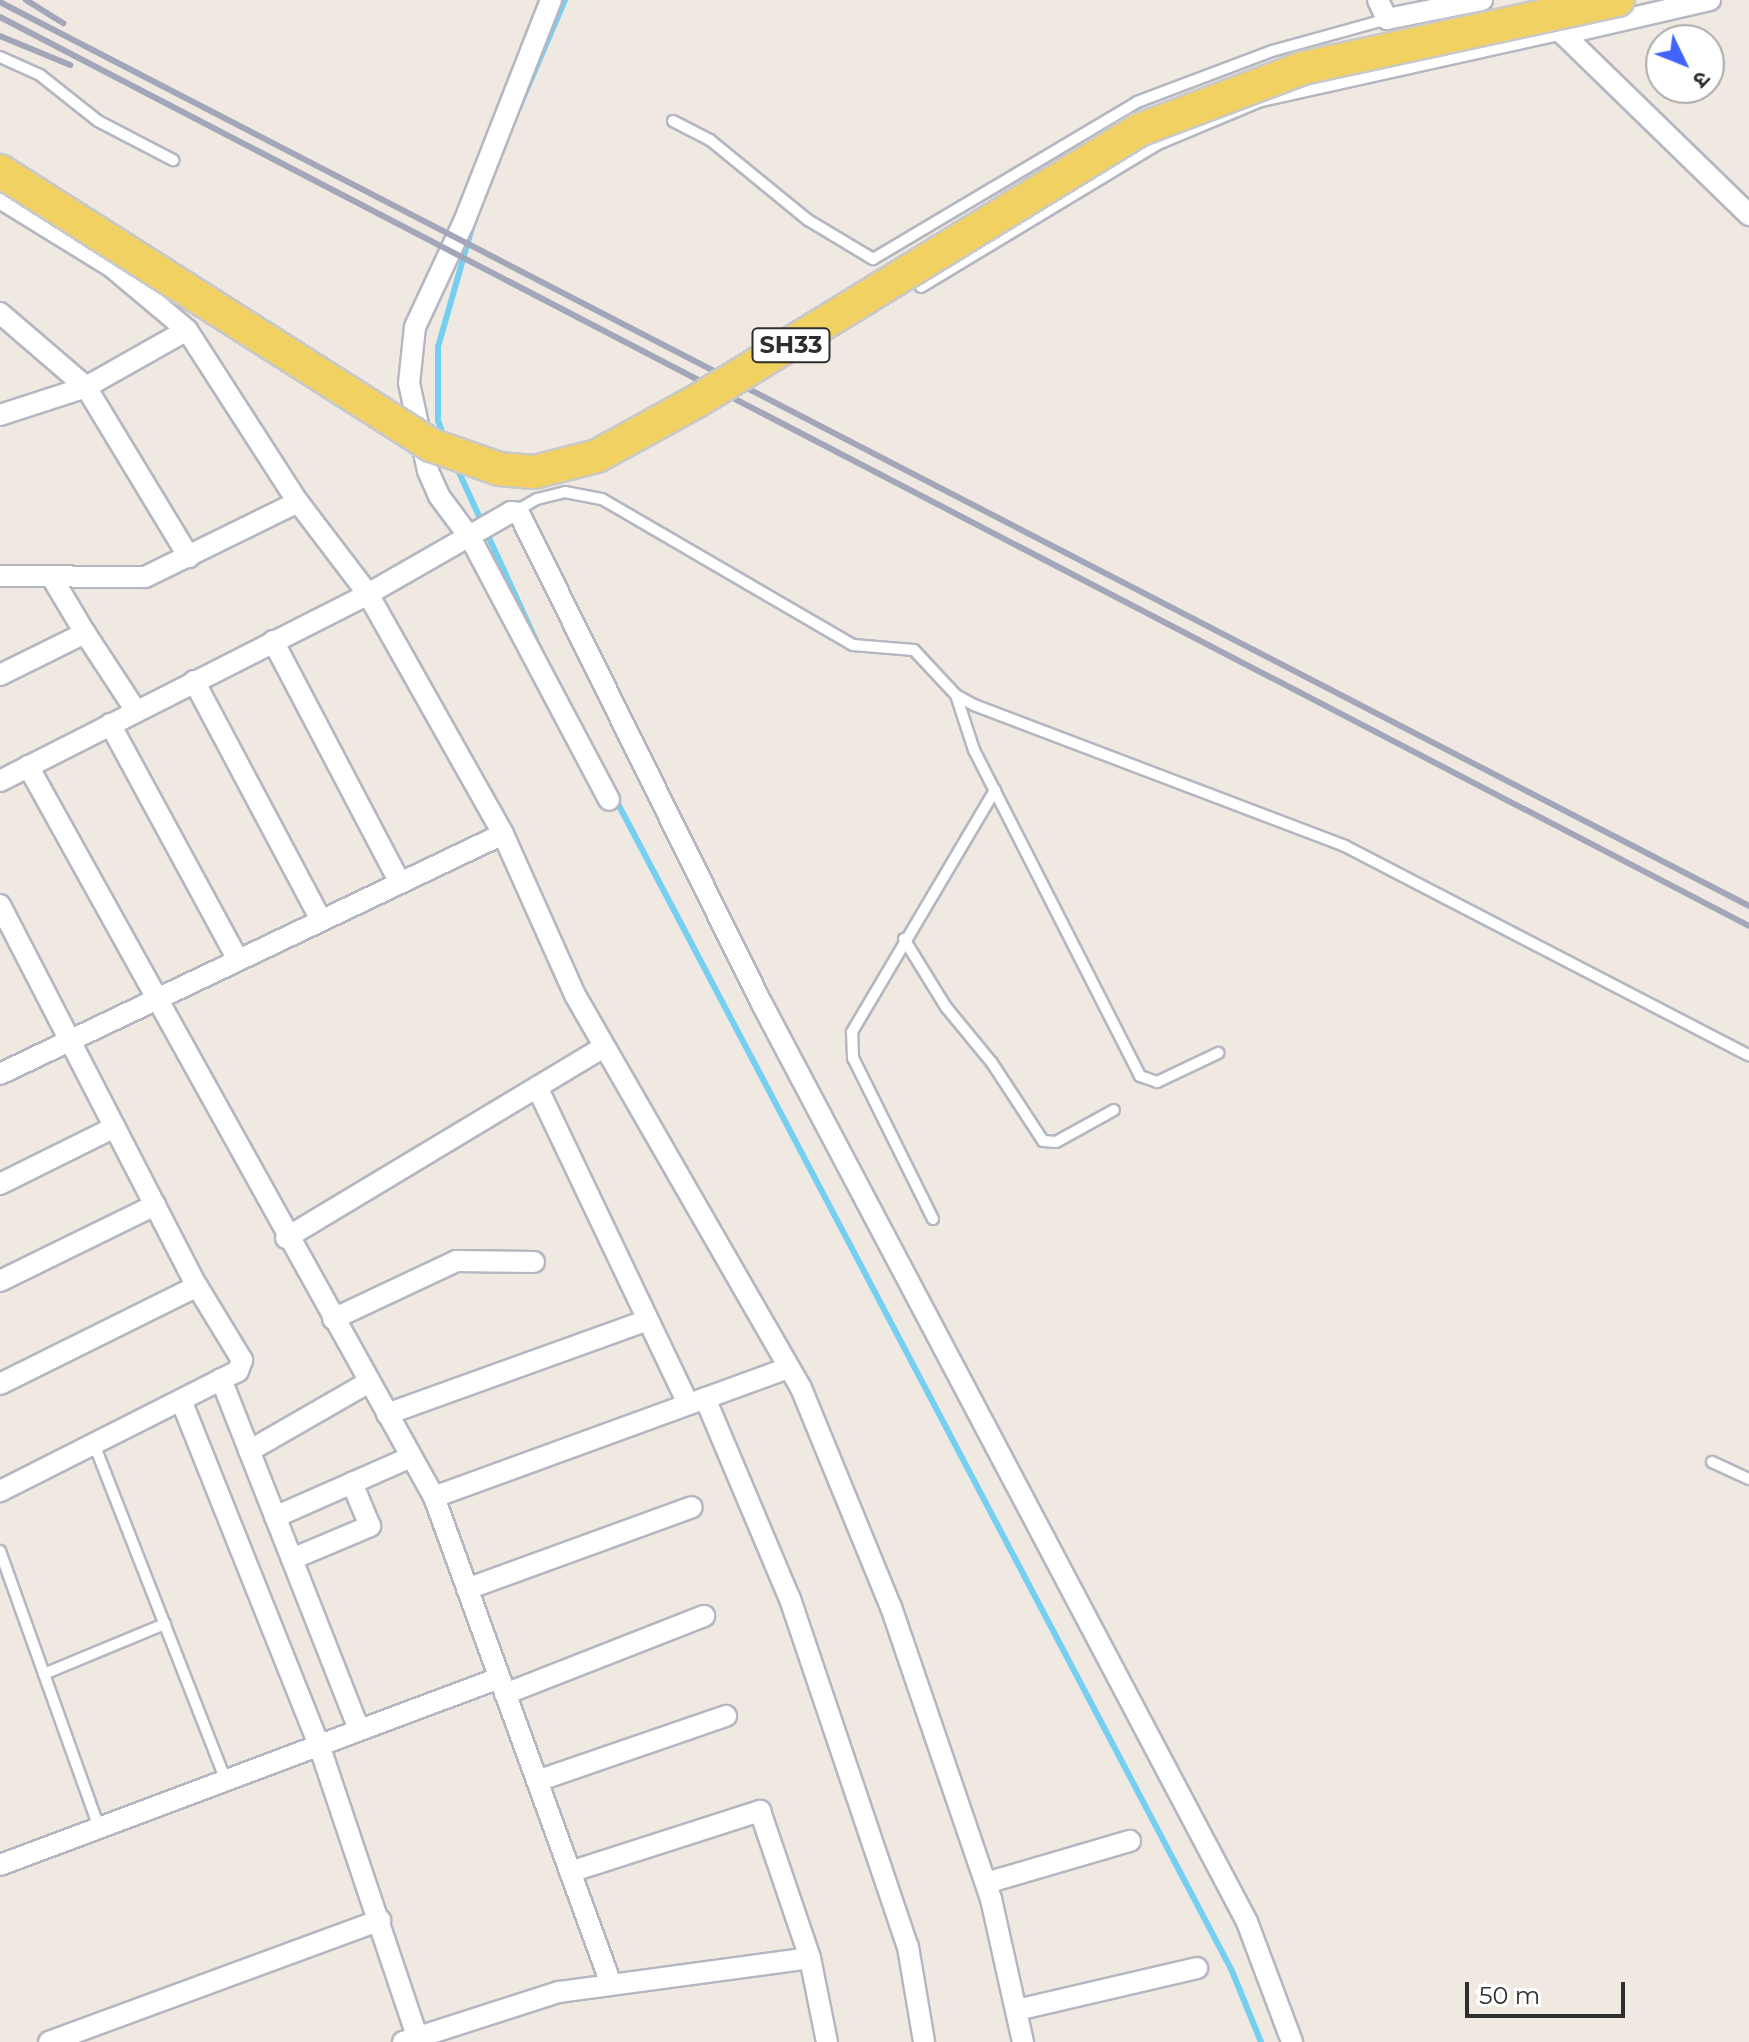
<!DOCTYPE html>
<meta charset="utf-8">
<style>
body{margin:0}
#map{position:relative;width:1749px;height:2042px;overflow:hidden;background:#efe9e1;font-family:Montserrat,"Noto Sans Devanagari",sans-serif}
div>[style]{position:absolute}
.stream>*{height:6px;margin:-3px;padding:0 3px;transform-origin:3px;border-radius:3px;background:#75cff0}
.roads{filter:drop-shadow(2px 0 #b4b7c1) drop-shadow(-2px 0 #b4b7c1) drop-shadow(0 2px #b4b7c1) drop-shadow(0 -2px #b4b7c1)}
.lane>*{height:10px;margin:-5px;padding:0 5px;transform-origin:5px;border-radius:5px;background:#fff}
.street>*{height:20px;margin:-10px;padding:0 10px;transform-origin:10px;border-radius:10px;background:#fff}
.rail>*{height:6px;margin:-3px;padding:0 3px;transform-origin:3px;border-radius:3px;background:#a3a6b8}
.bridges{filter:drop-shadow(2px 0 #c9c9c9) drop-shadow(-2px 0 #c9c9c9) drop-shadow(0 2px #c9c9c9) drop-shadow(0 -2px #c9c9c9)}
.primary-bridge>*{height:32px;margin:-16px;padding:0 16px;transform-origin:16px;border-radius:16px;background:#f2d163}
span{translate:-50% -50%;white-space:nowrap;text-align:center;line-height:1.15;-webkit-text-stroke:6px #fff;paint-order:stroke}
.shield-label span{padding:2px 6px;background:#fff;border:2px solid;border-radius:6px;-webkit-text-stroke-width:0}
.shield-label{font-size:24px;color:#2e2e2e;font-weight:700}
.north{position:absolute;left:1645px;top:24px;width:80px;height:80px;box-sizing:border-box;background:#fff;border:2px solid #ababab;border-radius:50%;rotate:133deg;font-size:22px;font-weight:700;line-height:32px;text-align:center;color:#2e2e2e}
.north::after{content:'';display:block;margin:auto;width:28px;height:36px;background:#4264fb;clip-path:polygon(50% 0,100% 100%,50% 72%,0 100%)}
.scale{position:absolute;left:1465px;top:1982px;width:160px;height:36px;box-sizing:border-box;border:4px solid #2e2e2e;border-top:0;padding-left:10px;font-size:24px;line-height:28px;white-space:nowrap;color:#2e2e2e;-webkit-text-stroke:6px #fff;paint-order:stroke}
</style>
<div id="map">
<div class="stream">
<i style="left:518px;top:110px;width:120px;rotate:-66.9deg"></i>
<i style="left:445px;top:439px;width:19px;rotate:-111deg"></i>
<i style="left:438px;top:421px;width:74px;rotate:-90deg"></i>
<i style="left:438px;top:347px;width:131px;rotate:-74.1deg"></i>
<i style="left:457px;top:468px;width:197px;rotate:65.4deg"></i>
<i style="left:616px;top:800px;width:1323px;rotate:62.25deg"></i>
<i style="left:1232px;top:1971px;width:77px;rotate:67.8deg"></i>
</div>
<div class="roads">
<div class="lane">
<i style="left:0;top:57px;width:44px;rotate:24.2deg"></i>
<i style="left:40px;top:75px;width:74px;rotate:38.4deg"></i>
<i style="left:98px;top:121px;width:85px;rotate:27.5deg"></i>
<i style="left:673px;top:121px;width:42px;rotate:27.2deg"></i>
<i style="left:710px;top:140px;width:127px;rotate:39.2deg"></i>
<i style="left:808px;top:220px;width:76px;rotate:31deg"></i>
<i style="left:873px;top:259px;width:307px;rotate:-30.7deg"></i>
<i style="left:1137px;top:102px;width:144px;rotate:-20.7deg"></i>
<i style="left:1272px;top:51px;width:119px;rotate:-15.5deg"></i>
<i style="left:921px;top:287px;width:275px;rotate:-31.1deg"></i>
<i style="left:1156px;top:145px;width:114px;rotate:-22.7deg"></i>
<i style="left:1261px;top:101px;width:309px;rotate:-12.5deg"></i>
<i style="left:516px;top:511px;width:24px;rotate:-30deg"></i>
<i style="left:537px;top:499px;width:29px;rotate:-14deg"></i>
<i style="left:565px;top:492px;width:38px;rotate:11deg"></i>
<i style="left:602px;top:499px;width:290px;rotate:30.2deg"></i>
<i style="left:853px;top:645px;width:61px;rotate:4.7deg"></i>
<i style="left:914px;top:650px;width:62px;rotate:47deg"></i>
<i style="left:956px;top:695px;width:21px;rotate:29deg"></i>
<i style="left:974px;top:705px;width:397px;rotate:20.8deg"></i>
<i style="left:1345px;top:846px;width:455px;rotate:27.4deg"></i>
<i style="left:956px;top:695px;width:58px;rotate:71.9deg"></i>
<i style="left:974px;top:750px;width:366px;rotate:63deg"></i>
<i style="left:1140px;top:1076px;width:18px;rotate:19deg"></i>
<i style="left:1157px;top:1082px;width:68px;rotate:-25.4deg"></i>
<i style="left:904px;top:939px;width:80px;rotate:58.3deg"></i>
<i style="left:946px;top:1007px;width:72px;rotate:50.6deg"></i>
<i style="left:992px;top:1063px;width:93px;rotate:56.8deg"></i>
<i style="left:1043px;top:1141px;width:13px;rotate:4deg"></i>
<i style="left:1056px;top:1142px;width:66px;rotate:-28.9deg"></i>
<i style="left:933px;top:1219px;width:180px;rotate:-116.4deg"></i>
<i style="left:853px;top:1058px;width:26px;rotate:-92deg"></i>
<i style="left:852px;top:1032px;width:281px;rotate:-59.4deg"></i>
<i style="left:94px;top:1444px;width:361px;rotate:68.6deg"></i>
<i style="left:1712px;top:1462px;width:41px;rotate:24.7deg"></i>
<i style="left:0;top:1551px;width:294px;rotate:70.3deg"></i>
<i style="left:44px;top:1674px;width:131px;rotate:-22.5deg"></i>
</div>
<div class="street">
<i style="left:551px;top:0;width:241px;rotate:111.4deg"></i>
<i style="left:463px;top:224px;width:114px;rotate:115deg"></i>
<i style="left:415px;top:327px;width:56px;rotate:96.1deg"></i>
<i style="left:409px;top:383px;width:90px;rotate:77.8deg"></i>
<i style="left:428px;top:471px;width:27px;rotate:66deg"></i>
<i style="left:439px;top:496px;width:54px;rotate:53.3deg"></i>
<i style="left:471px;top:539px;width:295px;rotate:62.1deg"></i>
<i style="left:1378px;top:0;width:21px;rotate:65deg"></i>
<i style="left:1387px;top:19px;width:97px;rotate:-11.3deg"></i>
<i style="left:1710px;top:0;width:151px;rotate:167deg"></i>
<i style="left:1563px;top:34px;width:260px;rotate:44.2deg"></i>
<i style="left:0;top:198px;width:132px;rotate:31.6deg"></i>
<i style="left:112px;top:267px;width:98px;rotate:40deg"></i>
<i style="left:187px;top:330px;width:205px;rotate:57.2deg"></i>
<i style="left:298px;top:502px;width:116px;rotate:52.7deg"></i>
<i style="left:368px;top:594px;width:275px;rotate:60.6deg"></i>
<i style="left:503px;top:834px;width:176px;rotate:65.9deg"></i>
<i style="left:575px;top:995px;width:453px;rotate:60.1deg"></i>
<i style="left:801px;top:1388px;width:237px;rotate:67.7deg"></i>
<i style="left:891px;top:1607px;width:309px;rotate:71.1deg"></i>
<i style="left:991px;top:1899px;width:147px;rotate:77.4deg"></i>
<i style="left:0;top:313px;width:113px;rotate:40.7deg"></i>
<i style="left:86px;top:387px;width:199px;rotate:58.8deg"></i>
<i style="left:0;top:415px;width:90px;rotate:-18deg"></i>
<i style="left:86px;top:387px;width:116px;rotate:-29.4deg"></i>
<i style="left:0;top:576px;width:145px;rotate:0.4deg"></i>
<i style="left:145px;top:577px;width:170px;rotate:-26.1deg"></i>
<i style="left:85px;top:633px;width:93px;rotate:56.8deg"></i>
<i style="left:273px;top:641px;width:271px;rotate:62.3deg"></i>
<i style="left:0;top:675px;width:95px;rotate:-26.3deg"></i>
<i style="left:85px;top:633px;width:66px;rotate:-120.8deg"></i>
<i style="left:194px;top:681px;width:268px;rotate:62deg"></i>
<i style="left:110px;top:724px;width:266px;rotate:61.5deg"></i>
<i style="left:28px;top:766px;width:836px;rotate:60.95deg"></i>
<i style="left:434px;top:1497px;width:518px;rotate:70.03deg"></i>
<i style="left:0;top:781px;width:413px;rotate:-26.9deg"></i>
<i style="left:368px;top:594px;width:165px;rotate:-29.8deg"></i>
<i style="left:511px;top:512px;width:8px;rotate:7deg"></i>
<i style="left:519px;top:513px;width:546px;rotate:63.67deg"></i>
<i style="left:761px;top:1002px;width:1040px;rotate:62.15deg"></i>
<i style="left:1247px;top:1922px;width:128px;rotate:69.4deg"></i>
<i style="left:0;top:905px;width:429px;rotate:62.7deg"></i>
<i style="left:197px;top:1286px;width:87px;rotate:58.7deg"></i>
<i style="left:242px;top:1360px;width:12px;rotate:110deg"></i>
<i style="left:238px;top:1371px;width:267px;rotate:153.2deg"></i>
<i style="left:0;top:1074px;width:557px;rotate:-25.51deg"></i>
<i style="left:537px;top:1087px;width:351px;rotate:64.5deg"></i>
<i style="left:0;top:1184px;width:128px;rotate:-26.4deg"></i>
<i style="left:286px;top:1238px;width:371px;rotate:-31deg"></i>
<i style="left:0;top:1281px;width:173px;rotate:-26.1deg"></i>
<i style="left:333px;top:1319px;width:136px;rotate:-25.2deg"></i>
<i style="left:456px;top:1261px;width:78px;rotate:0.7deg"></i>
<i style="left:221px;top:1379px;width:377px;rotate:68.5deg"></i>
<i style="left:0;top:1384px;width:220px;rotate:-26.4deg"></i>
<i style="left:705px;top:1398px;width:218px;rotate:67.1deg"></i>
<i style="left:790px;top:1599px;width:367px;rotate:71.3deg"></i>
<i style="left:908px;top:1947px;width:96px;rotate:80.4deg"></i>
<i style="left:181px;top:1400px;width:372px;rotate:68.2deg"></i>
<i style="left:319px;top:1745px;width:313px;rotate:71.4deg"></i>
<i style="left:387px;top:1414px;width:277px;rotate:-19.8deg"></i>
<i style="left:249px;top:1451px;width:138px;rotate:-29.9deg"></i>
<i style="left:434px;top:1497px;width:378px;rotate:-20deg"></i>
<i style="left:275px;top:1517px;width:149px;rotate:-23.8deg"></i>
<i style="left:292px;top:1559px;width:85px;rotate:-22.9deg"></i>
<i style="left:370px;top:1526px;width:47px;rotate:-112.7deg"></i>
<i style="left:467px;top:1589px;width:239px;rotate:-20deg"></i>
<i style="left:505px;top:1694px;width:214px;rotate:-21.4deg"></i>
<i style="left:537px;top:1781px;width:200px;rotate:-19deg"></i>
<i style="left:0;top:1865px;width:533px;rotate:-20.54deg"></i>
<i style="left:570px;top:1872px;width:200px;rotate:-17.8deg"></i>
<i style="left:760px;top:1811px;width:155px;rotate:71.2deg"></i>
<i style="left:810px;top:1958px;width:86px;rotate:78.6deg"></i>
<i style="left:986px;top:1883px;width:150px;rotate:-16.3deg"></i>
<i style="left:1017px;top:2010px;width:185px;rotate:-13.1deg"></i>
<i style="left:49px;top:2042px;width:353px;rotate:-20.2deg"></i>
<i style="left:403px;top:2042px;width:164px;rotate:-17.8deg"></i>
<i style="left:559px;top:1992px;width:253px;rotate:-7.7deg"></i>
</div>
</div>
<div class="rail">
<i style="left:26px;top:0;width:44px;rotate:31.9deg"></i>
<i style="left:0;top:2px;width:1969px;rotate:27.33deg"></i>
<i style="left:0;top:17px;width:1971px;rotate:27.46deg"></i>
<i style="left:0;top:36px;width:76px;rotate:22.5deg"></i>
</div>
<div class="bridges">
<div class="primary-bridge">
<i style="left:0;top:171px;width:511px;rotate:32.45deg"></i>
<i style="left:431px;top:445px;width:72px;rotate:19.4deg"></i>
<i style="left:499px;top:469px;width:35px;rotate:5deg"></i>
<i style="left:534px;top:472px;width:65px;rotate:-14.3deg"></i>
<i style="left:597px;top:456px;width:114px;rotate:-28.8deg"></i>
<i style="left:697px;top:401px;width:518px;rotate:-31.51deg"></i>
<i style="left:1139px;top:130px;width:175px;rotate:-20.7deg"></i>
<i style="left:1303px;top:68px;width:322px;rotate:-12.2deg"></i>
</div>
</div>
<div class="shield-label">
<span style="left:791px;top:345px">SH33</span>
</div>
<div class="north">उ</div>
<div class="scale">50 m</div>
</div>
